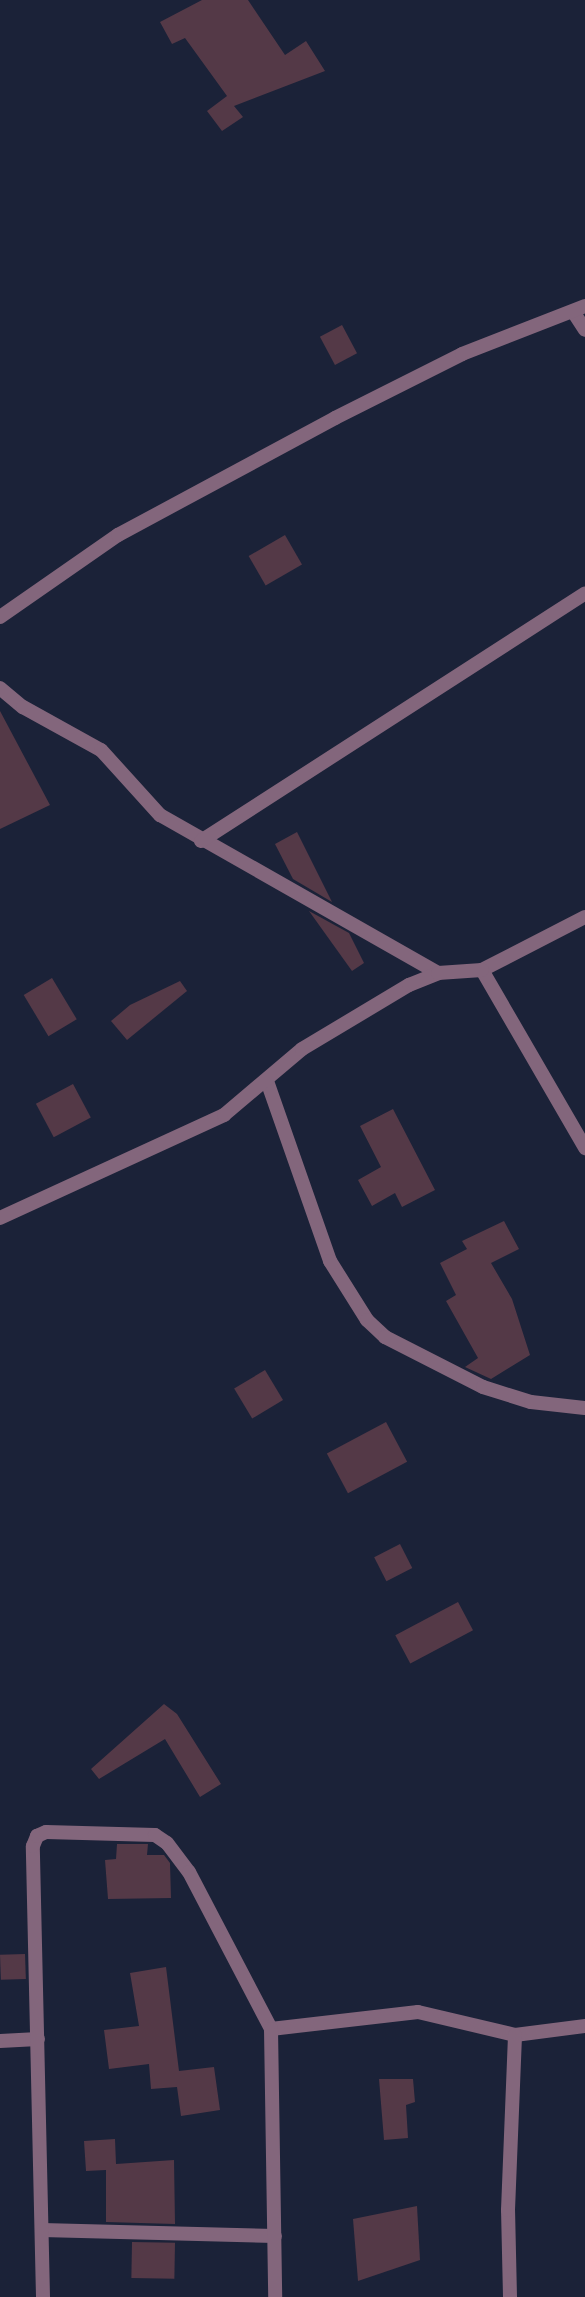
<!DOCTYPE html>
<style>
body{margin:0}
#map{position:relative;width:585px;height:2297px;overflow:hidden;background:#1b2238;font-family:"Varela Round",sans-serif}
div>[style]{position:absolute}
.building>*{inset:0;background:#543947;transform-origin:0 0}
.minor>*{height:14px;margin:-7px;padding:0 7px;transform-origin:7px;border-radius:7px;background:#83667c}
span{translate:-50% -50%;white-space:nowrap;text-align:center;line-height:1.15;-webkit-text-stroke:5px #12182e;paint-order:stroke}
</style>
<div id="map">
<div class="building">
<i style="clip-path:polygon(202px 0,248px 0,285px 55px,306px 41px,325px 71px,234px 106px,243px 117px,222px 131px,207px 111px,227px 96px,185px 38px,172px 44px,160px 22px)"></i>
<i style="left:342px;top:325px;width:32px;height:25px;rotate:62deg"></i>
<i style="left:285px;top:535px;width:34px;height:42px;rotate:60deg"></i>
<i style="clip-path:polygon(0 711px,50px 805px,0 829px)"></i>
<i style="clip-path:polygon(297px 832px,332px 902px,293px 879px,275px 844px)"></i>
<i style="clip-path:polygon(309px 911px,349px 933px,364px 963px,352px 971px)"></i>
<i style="left:52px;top:978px;width:48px;height:33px;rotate:59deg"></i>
<i style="clip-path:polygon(180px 981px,187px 991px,127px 1040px,111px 1021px,130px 1005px)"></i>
<i style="left:73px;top:1084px;width:38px;height:42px;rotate:62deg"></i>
<i style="clip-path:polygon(393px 1109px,435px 1190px,402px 1207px,395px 1193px,372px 1206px,358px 1180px,381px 1167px,360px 1126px)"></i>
<i style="clip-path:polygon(504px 1221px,519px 1249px,491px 1263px,512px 1299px,530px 1355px,491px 1379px,465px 1367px,478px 1358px,446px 1301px,456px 1295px,440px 1263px,467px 1249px,462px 1241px)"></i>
<i style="left:265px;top:1370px;width:35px;height:36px;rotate:59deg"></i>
<i style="left:386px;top:1422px;width:45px;height:67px;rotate:62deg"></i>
<i style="left:400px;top:1544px;width:27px;height:29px;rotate:63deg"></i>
<i style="left:458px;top:1602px;width:32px;height:71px;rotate:62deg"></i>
<i style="clip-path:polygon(164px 1704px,177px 1714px,221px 1784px,200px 1797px,165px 1739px,99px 1779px,91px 1769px)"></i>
<i style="clip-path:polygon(117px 1844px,148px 1844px,147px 1855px,164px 1855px,170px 1863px,171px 1898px,108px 1899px,105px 1860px,116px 1859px)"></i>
<i style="left:25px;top:1954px;width:25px;height:25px;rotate:88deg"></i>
<i style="clip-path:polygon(166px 1967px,179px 2071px,214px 2067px,220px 2110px,181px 2116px,177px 2087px,151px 2089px,149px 2064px,109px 2069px,104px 2030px,139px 2026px,130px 1973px)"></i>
<i style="clip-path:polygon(379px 2079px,413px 2079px,415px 2102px,406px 2105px,408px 2138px,384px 2140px)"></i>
<i style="clip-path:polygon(115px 2139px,116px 2164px,174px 2160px,175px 2224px,106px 2222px,106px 2170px,86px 2171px,84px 2141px)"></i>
<i style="clip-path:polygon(417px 2206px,420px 2260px,358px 2281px,353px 2219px)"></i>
<i style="left:132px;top:2242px;width:43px;height:36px;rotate:1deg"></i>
</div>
<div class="minor">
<i style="left:574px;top:313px;width:20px;rotate:57deg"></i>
<i style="left:0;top:617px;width:144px;rotate:-34.8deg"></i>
<i style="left:118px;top:535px;width:247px;rotate:-28.3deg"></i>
<i style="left:335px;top:418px;width:142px;rotate:-26.7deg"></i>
<i style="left:462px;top:354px;width:132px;rotate:-21.3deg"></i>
<i style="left:0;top:688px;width:30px;rotate:40deg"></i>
<i style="left:23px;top:707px;width:89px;rotate:28.9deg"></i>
<i style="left:101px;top:750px;width:88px;rotate:47.8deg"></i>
<i style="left:160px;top:815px;width:320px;rotate:29.6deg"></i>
<i style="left:201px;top:841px;width:457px;rotate:-32.8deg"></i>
<i style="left:585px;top:917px;width:116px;rotate:152.8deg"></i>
<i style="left:482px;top:970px;width:206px;rotate:59.9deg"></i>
<i style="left:267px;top:1081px;width:191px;rotate:70.7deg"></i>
<i style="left:330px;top:1261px;width:70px;rotate:57.9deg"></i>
<i style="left:367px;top:1320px;width:25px;rotate:43deg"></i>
<i style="left:385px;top:1337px;width:110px;rotate:27deg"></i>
<i style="left:483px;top:1387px;width:50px;rotate:17.4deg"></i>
<i style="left:531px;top:1402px;width:54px;rotate:6.3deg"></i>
<i style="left:0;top:1218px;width:247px;rotate:-24.7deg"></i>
<i style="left:224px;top:1115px;width:102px;rotate:-40.2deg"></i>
<i style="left:302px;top:1049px;width:125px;rotate:-30.9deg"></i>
<i style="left:409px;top:985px;width:31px;rotate:-22deg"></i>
<i style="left:438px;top:973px;width:44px;rotate:-3.9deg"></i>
<i style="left:271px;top:2029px;width:148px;rotate:-6.6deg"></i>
<i style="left:418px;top:2012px;width:100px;rotate:13.3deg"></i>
<i style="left:515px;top:2035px;width:71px;rotate:-7.3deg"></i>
<i style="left:0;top:2041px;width:38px;rotate:-3deg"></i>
<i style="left:42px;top:2230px;width:233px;rotate:1.5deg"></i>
<i style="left:43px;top:2297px;width:451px;rotate:-91.3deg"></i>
<i style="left:33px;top:1846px;width:11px;rotate:-68deg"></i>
<i style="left:37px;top:1836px;width:10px;rotate:-24deg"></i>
<i style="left:46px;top:1832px;width:109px;rotate:1.6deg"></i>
<i style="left:155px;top:1835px;width:14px;rotate:34deg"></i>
<i style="left:167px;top:1843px;width:36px;rotate:53deg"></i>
<i style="left:189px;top:1872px;width:177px;rotate:62.4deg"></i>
<i style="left:271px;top:2029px;width:268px;rotate:89.1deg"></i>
<i style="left:510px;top:2297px;width:87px;rotate:-91.3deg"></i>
<i style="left:508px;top:2210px;width:175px;rotate:-87.7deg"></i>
</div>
</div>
